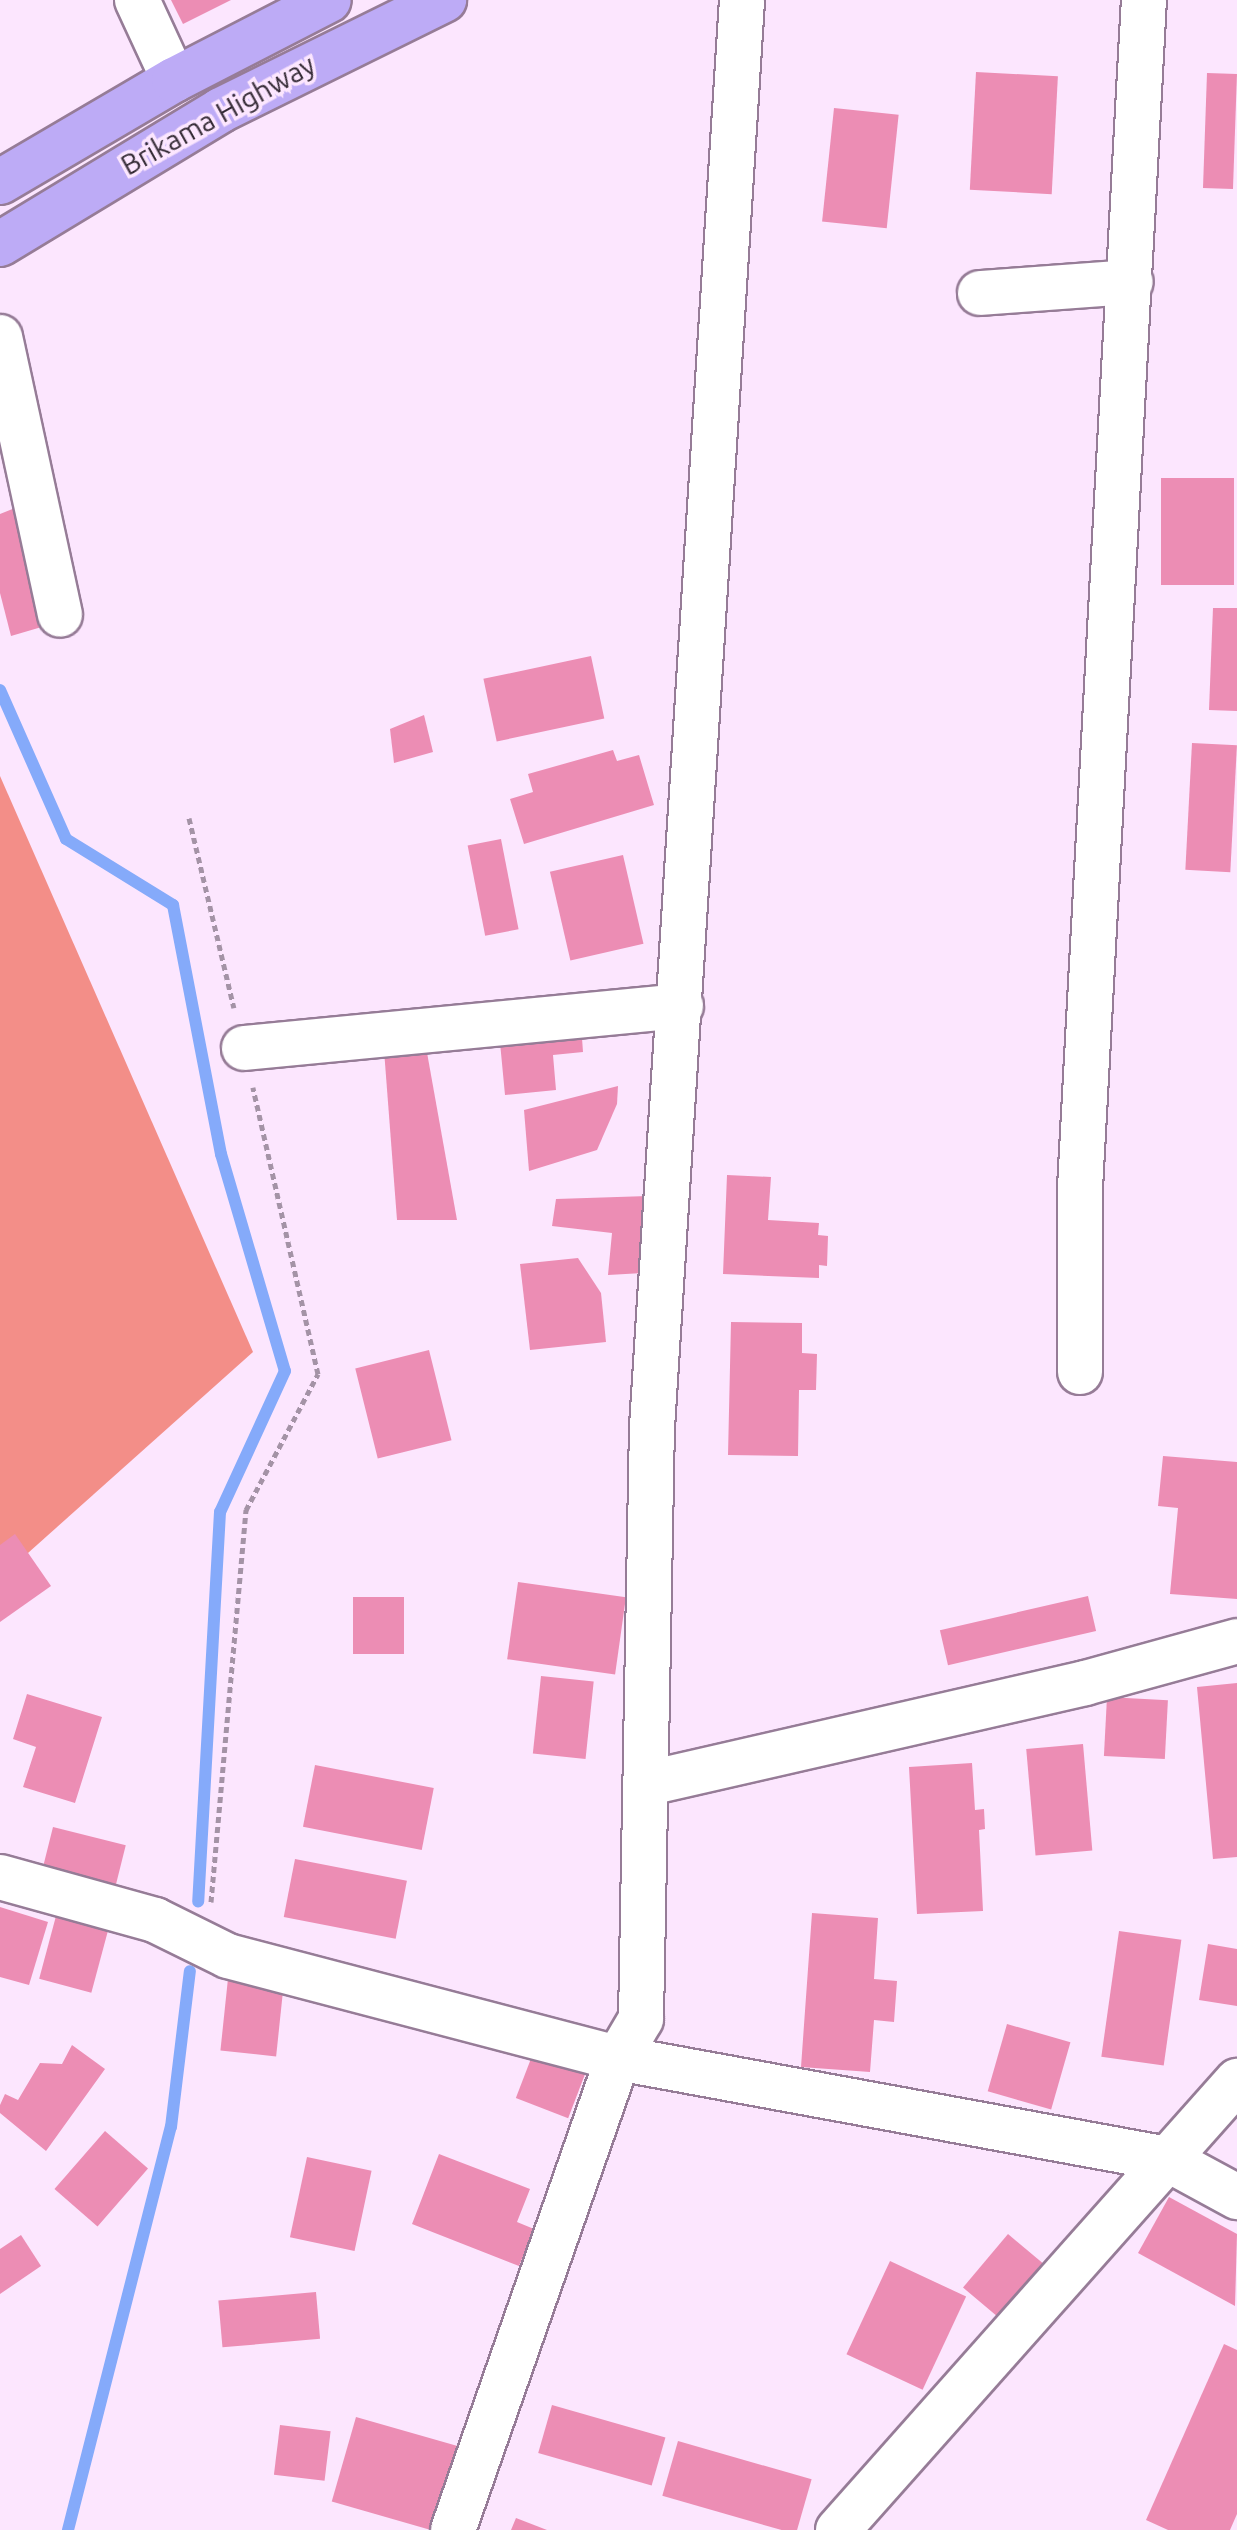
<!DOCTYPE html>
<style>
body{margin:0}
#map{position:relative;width:1237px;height:2530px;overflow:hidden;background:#fce6fe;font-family:Ubuntu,sans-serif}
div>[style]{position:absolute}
.forest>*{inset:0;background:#f38e88}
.stream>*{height:12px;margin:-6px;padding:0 6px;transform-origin:6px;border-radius:6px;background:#85aafa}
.building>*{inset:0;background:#ec8db4;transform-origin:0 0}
.path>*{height:5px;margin-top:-2.5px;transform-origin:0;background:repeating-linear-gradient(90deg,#a493a6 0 6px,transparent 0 10px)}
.roads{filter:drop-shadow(2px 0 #967c97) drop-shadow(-2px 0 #967c97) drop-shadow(0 2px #967c97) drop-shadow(0 -2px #967c97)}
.minor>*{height:44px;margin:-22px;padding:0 22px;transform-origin:22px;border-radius:22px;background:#fff}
.highway>*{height:44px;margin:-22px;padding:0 22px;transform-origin:22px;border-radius:22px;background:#bdabf6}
span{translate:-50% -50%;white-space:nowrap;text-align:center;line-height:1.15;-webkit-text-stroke:7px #fce6fe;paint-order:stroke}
.street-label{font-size:28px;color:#332934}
</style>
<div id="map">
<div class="forest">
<i style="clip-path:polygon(0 776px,253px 1352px,0 1578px)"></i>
</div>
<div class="stream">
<i style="left:0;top:690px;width:163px;rotate:66.1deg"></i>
<i style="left:66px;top:839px;width:126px;rotate:31.7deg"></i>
<i style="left:173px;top:905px;width:254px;rotate:79.1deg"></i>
<i style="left:221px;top:1154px;width:226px;rotate:73.6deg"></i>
<i style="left:285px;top:1371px;width:155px;rotate:114.7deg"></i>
<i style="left:220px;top:1512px;width:390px;rotate:93.2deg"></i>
<i style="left:68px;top:2530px;width:416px;rotate:-75.7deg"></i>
<i style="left:171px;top:2127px;width:157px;rotate:-83.1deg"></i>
</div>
<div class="building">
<i style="clip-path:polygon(171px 0,231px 0,183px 24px)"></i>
<i style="left:976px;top:72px;width:82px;height:118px;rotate:3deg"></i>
<i style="left:1207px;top:73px;width:30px;height:115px;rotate:2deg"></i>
<i style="left:834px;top:108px;width:65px;height:114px;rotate:6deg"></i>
<i style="left:1161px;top:478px;width:73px;height:107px"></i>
<i style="clip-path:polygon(20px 506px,45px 626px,11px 636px,0 593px,0 514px)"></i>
<i style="clip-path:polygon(1213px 608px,1237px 608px,1237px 711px,1209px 710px)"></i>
<i style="left:591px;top:656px;width:64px;height:110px;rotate:78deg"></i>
<i style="clip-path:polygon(424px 715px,433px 752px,394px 763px,390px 729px)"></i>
<i style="left:1192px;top:743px;width:45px;height:127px;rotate:3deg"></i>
<i style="clip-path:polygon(613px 750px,617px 761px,639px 755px,654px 805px,524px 844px,510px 799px,533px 792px,528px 774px)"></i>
<i style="left:501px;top:839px;width:92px;height:34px;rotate:79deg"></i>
<i style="left:623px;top:855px;width:91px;height:75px;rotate:77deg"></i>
<i style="clip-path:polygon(581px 1024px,583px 1052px,553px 1055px,556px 1090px,505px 1095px,499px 1032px)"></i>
<i style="clip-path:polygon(426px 1047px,457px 1220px,397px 1220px,384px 1050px)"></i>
<i style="clip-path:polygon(618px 1086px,617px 1104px,597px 1150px,529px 1171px,524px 1110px)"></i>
<i style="clip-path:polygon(727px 1175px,771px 1177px,768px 1220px,819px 1223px,818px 1235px,828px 1236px,827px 1266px,819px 1265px,819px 1278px,723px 1274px)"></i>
<i style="clip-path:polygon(648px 1196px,643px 1273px,608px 1275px,612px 1233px,552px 1226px,556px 1199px)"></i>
<i style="clip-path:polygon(578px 1258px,601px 1293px,606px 1342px,530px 1350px,520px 1264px)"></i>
<i style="clip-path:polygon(731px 1322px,802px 1323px,802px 1353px,817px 1354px,816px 1390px,799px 1390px,798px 1456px,728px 1455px)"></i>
<i style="left:429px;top:1350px;width:93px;height:76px;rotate:76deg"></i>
<i style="clip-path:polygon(1163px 1456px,1237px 1462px,1237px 1599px,1170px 1594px,1178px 1508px,1158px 1506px)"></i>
<i style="clip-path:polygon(15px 1534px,51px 1586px,0 1622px,0 1545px)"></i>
<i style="left:518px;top:1582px;width:109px;height:78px;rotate:8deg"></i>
<i style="left:1088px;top:1596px;width:36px;height:152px;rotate:77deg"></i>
<i style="left:404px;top:1597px;width:57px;height:51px;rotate:90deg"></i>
<i style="left:541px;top:1676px;width:53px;height:78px;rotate:6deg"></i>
<i style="clip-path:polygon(1237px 1683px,1237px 1857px,1213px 1859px,1197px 1687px)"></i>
<i style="clip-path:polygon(27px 1694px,102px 1717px,75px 1803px,23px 1787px,36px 1747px,13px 1739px)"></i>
<i style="left:1107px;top:1697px;width:61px;height:59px;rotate:3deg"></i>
<i style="left:1083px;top:1744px;width:107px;height:57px;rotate:85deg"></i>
<i style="clip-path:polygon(972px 1763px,975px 1810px,984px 1809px,985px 1829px,979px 1830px,983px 1911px,917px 1914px,909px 1767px)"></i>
<i style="left:315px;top:1765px;width:121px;height:63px;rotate:11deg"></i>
<i style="left:53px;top:1827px;width:75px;height:65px;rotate:14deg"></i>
<i style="left:295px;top:1859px;width:114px;height:59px;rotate:11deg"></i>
<i style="clip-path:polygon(0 1907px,48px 1922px,29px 1985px,0 1977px)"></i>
<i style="clip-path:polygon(812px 1913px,878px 1918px,874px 1979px,897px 1981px,894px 2022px,874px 2020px,870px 2072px,801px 2067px)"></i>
<i style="left:56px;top:1916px;width:54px;height:65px;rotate:15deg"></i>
<i style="left:1119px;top:1931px;width:63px;height:127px;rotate:8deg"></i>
<i style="clip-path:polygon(1208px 1944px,1237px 1949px,1237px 2006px,1199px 2000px)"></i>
<i style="left:229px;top:1969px;width:56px;height:82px;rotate:6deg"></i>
<i style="left:1007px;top:2024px;width:66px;height:70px;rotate:16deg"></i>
<i style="left:537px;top:2043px;width:56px;height:59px;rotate:21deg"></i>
<i style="clip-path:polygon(72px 2045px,105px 2069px,46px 2151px,0 2113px,0 2105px,5px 2094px,18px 2100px,40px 2063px,62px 2064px)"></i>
<i style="left:105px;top:2131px;width:57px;height:77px;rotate:41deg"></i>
<i style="clip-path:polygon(439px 2154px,530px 2189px,517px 2222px,534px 2229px,519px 2266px,412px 2224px)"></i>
<i style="left:307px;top:2157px;width:66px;height:82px;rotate:12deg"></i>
<i style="clip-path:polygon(1169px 2197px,1237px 2234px,1235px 2306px,1138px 2253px)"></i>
<i style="left:1008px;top:2234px;width:65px;height:70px;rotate:40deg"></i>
<i style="clip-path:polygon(21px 2235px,41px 2266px,0 2294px,0 2249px)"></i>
<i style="left:890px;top:2261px;width:84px;height:103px;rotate:25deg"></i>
<i style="left:316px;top:2292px;width:47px;height:98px;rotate:85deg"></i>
<i style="clip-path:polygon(1224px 2344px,1237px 2350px,1237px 2514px,1230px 2530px,1168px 2530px,1146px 2520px)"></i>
<i style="left:552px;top:2405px;width:118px;height:50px;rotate:16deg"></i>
<i style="left:356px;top:2417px;width:112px;height:88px;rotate:16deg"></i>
<i style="left:280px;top:2425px;width:51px;height:50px;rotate:7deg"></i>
<i style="left:678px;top:2441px;width:139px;height:57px;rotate:16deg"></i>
<i style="clip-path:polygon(516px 2518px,547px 2530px,511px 2530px)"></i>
</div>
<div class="path">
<i style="left:189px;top:818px;width:195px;rotate:76.7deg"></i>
<i style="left:211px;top:1902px;width:394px;rotate:-84.9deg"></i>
<i style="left:246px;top:1510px;width:154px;rotate:-62.1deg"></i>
<i style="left:318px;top:1374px;width:294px;rotate:-102.8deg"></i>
</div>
<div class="roads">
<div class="minor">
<i style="left:137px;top:0;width:88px;rotate:65.2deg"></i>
<i style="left:980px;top:293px;width:151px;rotate:-4.2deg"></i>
<i style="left:0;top:337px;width:284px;rotate:77.8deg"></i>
<i style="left:244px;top:1048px;width:439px;rotate:-5.5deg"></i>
<i style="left:1080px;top:1372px;width:184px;rotate:-90deg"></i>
<i style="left:1080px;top:1188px;width:1190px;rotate:-86.92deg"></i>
<i style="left:649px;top:1783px;width:447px;rotate:-12.9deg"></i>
<i style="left:1085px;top:1683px;width:158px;rotate:-15.4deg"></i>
<i style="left:0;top:1877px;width:161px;rotate:15.5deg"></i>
<i style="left:155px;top:1920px;width:81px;rotate:26.3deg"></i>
<i style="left:228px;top:1956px;width:403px;rotate:14.7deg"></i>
<i style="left:618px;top:2058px;width:558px;rotate:10.42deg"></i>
<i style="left:1167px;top:2159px;width:80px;rotate:28.5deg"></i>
<i style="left:453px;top:2530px;width:500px;rotate:-70.73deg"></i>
<i style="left:618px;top:2058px;width:45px;rotate:-59.5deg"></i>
<i style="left:641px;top:2019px;width:592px;rotate:-88.94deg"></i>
<i style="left:652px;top:1427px;width:1430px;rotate:-86.39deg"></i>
<i style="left:838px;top:2530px;width:601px;rotate:-48.37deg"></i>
</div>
<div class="highway">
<i style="left:0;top:182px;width:202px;rotate:-30.4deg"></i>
<i style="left:174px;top:80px;width:174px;rotate:-27.3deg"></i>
<i style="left:0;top:244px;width:258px;rotate:-31.2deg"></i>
<i style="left:221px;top:110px;width:249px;rotate:-26.3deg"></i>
</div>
</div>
<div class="street-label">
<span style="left:218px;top:115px;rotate:-29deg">Brikama Highway</span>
</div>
</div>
